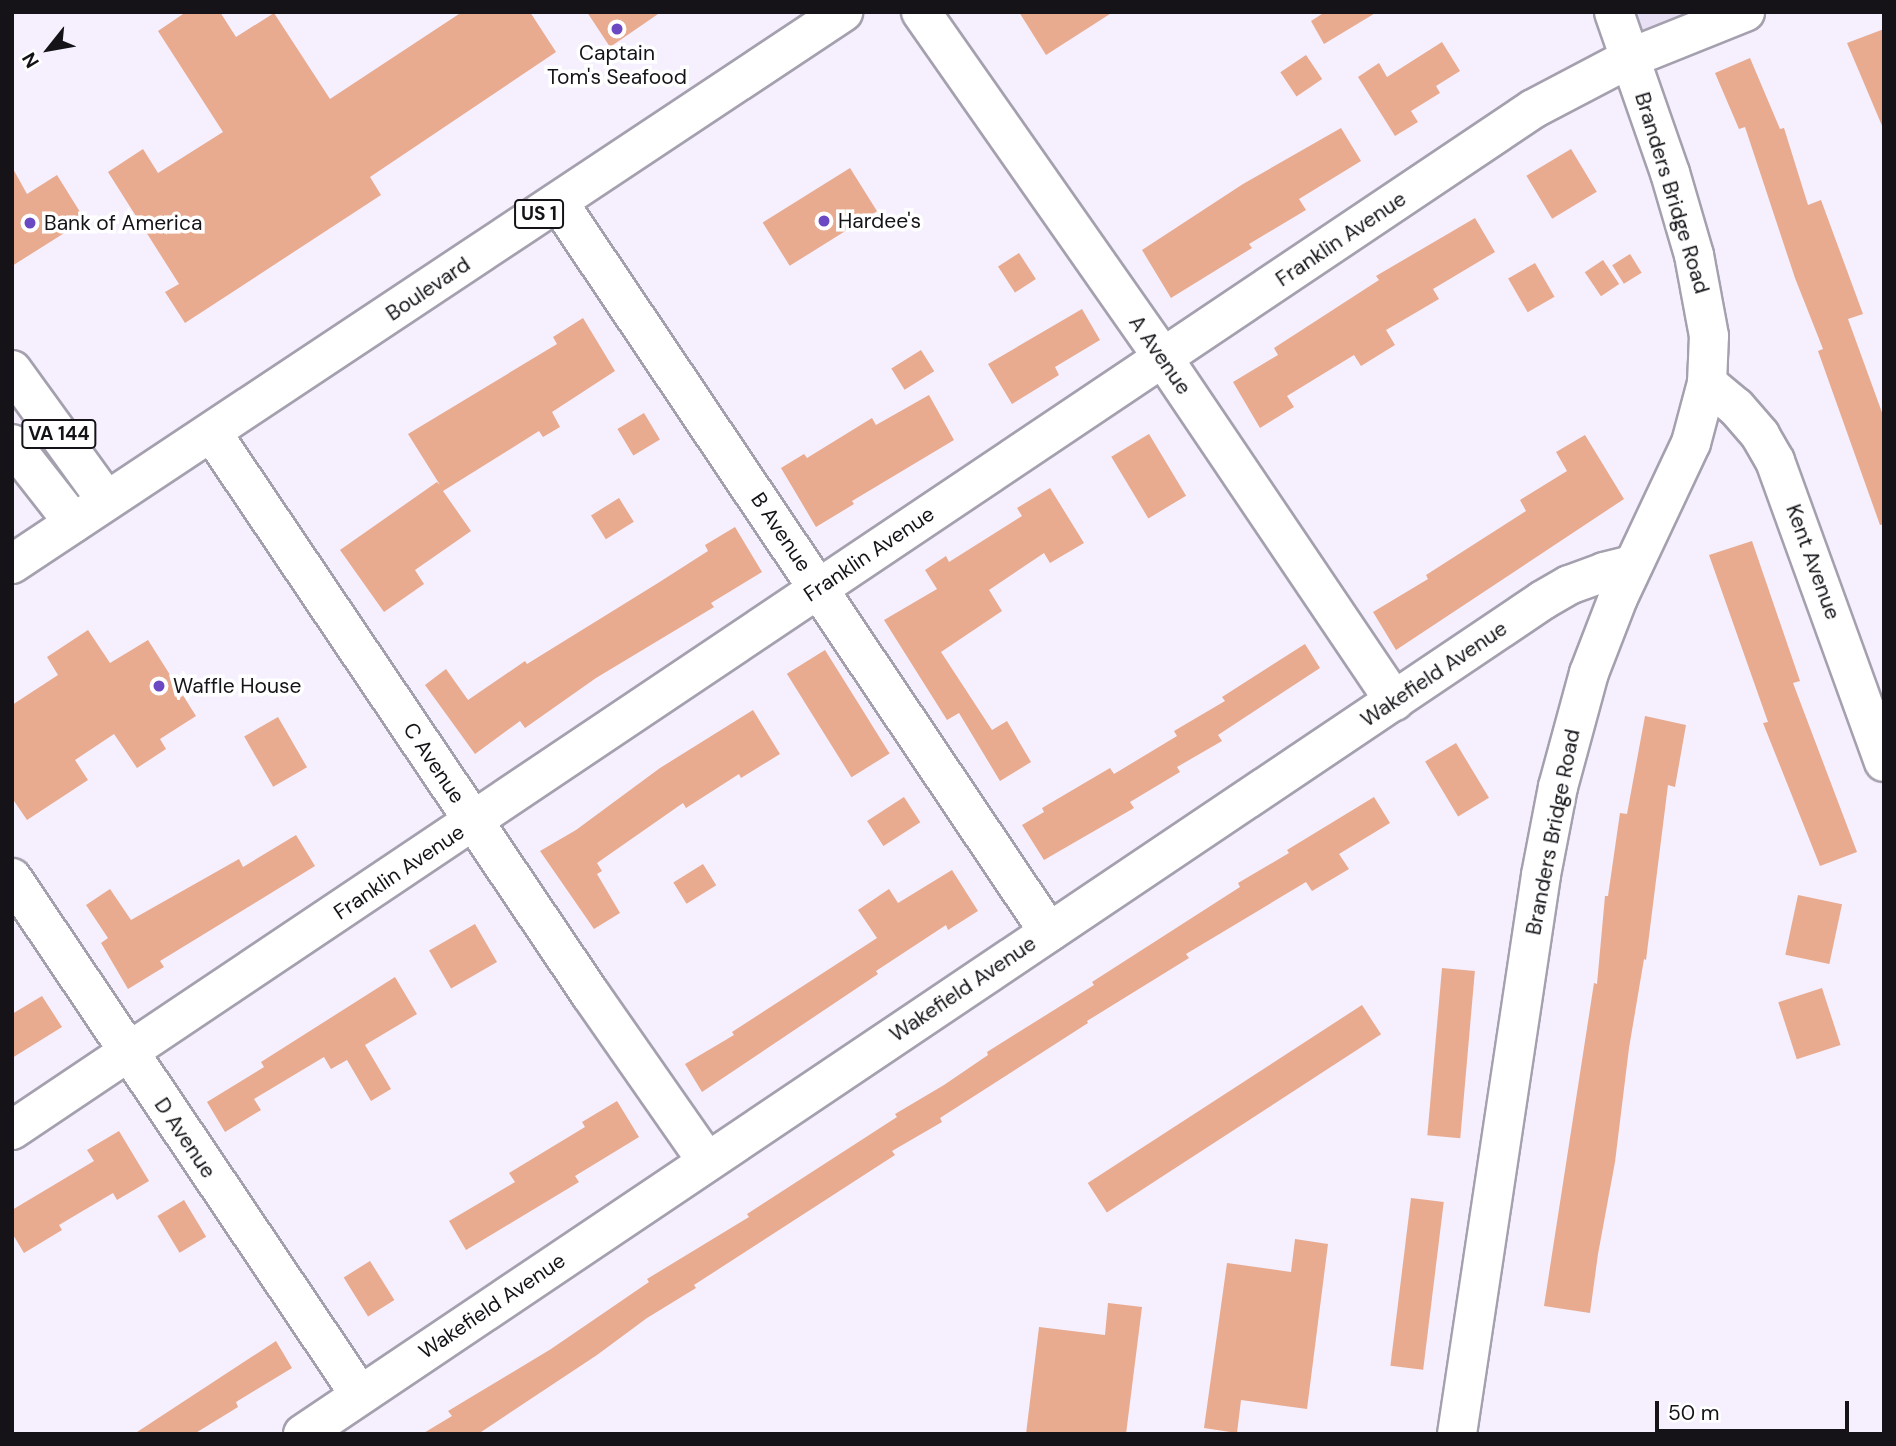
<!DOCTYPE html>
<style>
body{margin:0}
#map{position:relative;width:1896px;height:1446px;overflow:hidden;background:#f5effe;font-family:"DM Sans",sans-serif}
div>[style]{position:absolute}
.built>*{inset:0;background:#e8e0f4}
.building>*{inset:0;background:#e8ab8f;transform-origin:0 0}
.roads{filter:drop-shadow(2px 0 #a5a0ae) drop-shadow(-2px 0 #a5a0ae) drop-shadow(0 2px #a5a0ae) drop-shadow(0 -2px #a5a0ae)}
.minor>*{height:38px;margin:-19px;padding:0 19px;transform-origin:19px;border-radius:19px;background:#fff}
.major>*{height:38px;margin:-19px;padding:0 19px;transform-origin:19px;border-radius:19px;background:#fff}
.dots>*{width:19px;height:19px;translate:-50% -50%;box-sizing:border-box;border:4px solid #fff;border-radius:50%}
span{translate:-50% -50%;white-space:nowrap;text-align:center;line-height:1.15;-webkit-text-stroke:7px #fff;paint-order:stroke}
.shield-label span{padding:2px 5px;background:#fff;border:2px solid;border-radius:5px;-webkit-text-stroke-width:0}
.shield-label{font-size:19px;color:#151318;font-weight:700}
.poi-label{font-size:21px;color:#151318}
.left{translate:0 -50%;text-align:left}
.street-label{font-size:21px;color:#151318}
.frame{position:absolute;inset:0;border:14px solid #151318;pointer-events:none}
.north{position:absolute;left:14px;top:14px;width:70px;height:70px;-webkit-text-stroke:5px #fff;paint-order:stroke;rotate:239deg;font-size:19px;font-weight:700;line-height:28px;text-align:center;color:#151318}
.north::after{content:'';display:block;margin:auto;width:24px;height:32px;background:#151318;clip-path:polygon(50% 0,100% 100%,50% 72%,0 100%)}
.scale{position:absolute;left:1655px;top:1401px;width:194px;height:32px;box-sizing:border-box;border:4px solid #151318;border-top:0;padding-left:9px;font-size:21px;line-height:24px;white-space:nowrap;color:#151318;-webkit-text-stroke:5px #fff;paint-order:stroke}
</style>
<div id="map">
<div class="built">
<i style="clip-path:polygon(1631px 12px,1709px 12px,1639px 39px)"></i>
</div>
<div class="building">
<i style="clip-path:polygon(186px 12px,220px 12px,236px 37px,274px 13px,330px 99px,462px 12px,530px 12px,556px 52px,370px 177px,381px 195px,185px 323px,165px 292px,179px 284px,108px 172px,143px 149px,158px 173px,223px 132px,158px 31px)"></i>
<i style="clip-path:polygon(587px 12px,661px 12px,610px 47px)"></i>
<i style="clip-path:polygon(1019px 12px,1113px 12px,1046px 55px)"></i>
<i style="clip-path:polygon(1325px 12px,1377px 12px,1324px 44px,1311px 21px)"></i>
<i style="clip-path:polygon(1884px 29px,1884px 128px,1883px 128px,1847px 43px)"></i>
<i style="clip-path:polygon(1442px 42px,1460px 71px,1436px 86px,1440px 93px,1411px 111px,1418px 122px,1395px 136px,1358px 77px,1379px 63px,1387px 77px)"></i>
<i style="left:1306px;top:55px;width:29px;height:31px;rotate:56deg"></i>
<i style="clip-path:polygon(1750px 58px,1780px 129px,1784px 128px,1808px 205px,1821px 200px,1863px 314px,1848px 319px,1884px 418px,1884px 524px,1880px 525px,1818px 351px,1823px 349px,1795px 278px,1745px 127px,1739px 129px,1715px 73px)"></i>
<i style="clip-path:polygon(1341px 128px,1361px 161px,1299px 199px,1306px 210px,1249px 244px,1252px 248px,1171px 298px,1142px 250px,1243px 184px)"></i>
<i style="left:1571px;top:149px;width:50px;height:52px;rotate:59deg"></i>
<i style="clip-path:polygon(12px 167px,27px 194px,57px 175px,85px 220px,12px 266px)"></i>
<i style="left:850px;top:168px;width:51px;height:103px;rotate:58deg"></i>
<i style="clip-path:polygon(1475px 218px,1495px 252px,1433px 289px,1439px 299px,1386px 330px,1395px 345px,1361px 366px,1354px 355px,1287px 396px,1294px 407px,1260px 428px,1233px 382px,1278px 355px,1274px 348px,1379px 280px,1376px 276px)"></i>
<i style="left:1019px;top:253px;width:31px;height:25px;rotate:57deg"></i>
<i style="left:1630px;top:254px;width:22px;height:21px;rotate:58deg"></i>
<i style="left:1603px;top:260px;width:29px;height:22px;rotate:56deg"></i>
<i style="left:1535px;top:263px;width:39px;height:31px;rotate:60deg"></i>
<i style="clip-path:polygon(1082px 309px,1100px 340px,1055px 367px,1059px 375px,1012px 404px,988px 364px)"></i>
<i style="clip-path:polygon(583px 318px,615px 371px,552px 412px,560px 427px,543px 437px,539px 431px,443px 491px,471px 531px,415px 570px,424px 584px,384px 612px,340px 550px,437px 482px,440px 485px,408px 434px,557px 344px,553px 337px)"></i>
<i style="left:921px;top:350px;width:25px;height:35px;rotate:58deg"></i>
<i style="clip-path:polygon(929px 395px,954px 440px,852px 501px,854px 504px,816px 527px,781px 468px,804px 454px,807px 458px,872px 418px,876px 425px)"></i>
<i style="left:644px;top:413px;width:31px;height:31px;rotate:59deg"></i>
<i style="left:1149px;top:434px;width:72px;height:44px;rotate:59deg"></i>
<i style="clip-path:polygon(1585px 435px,1624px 499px,1396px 650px,1373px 612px,1428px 579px,1426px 575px,1526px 511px,1520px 500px,1567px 471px,1556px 452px)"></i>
<i style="clip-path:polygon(1050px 488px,1084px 543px,1050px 563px,1044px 553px,989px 590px,1002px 611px,941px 652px,992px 730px,1007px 721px,1031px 762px,1000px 781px,959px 713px,947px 720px,884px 620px,937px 589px,925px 570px,946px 556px,949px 562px,1022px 516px,1017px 508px)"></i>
<i style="left:619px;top:498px;width:28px;height:33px;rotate:58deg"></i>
<i style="clip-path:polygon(735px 527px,762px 572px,711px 603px,714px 607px,596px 678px,525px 728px,520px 721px,475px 754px,425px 685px,446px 669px,468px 700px,525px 661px,527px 664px,658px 583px,708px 551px,705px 545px)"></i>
<i style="clip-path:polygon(1752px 541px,1800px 681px,1793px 683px,1857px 852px,1820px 866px,1763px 723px,1768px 722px,1709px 555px)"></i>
<i style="clip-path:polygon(88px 630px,110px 663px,148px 640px,196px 716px,160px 739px,166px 749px,137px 768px,114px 734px,75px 760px,88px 780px,27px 820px,12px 798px,12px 705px,58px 675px,47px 657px)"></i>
<i style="clip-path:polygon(1305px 644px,1320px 668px,1218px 735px,1222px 741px,1177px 767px,1180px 772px,1130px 802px,1134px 808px,1044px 860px,1022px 825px,1044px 812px,1042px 808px,1110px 768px,1114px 774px,1177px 736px,1174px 731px,1225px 701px,1222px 697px)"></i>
<i style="left:825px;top:650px;width:122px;height:45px;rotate:58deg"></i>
<i style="clip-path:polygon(753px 710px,780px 754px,741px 778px,739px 774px,686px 808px,683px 803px,597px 863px,602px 871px,597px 874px,620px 913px,594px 929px,540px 851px,576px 830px,660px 768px)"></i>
<i style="clip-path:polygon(1645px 716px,1686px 725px,1675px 787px,1668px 785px,1646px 960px,1644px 959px,1629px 1048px,1615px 1162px,1598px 1254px,1590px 1313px,1544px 1306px,1594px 983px,1597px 984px,1605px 896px,1608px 896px,1620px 813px,1627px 814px)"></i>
<i style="left:278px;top:717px;width:58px;height:39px;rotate:60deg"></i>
<i style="left:1456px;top:743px;width:64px;height:36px;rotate:59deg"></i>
<i style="left:904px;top:797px;width:30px;height:44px;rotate:57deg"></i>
<i style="clip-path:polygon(1374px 797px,1390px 823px,1339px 854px,1349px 869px,1312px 891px,1306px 882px,1186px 954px,1189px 958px,1087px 1021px,1088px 1023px,940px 1118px,942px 1122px,892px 1151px,895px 1155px,694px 1285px,696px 1288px,647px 1318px,597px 1355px,478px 1434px,422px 1434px,452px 1416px,448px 1411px,551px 1349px,649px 1282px,647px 1279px,749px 1217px,747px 1214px,897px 1117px,895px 1114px,944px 1085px,988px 1055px,987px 1052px,1094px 985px,1092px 982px,1240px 887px,1238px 883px,1289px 853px,1287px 850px)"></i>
<i style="clip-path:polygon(296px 835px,315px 866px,160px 961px,164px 967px,128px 989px,101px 943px,108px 938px,86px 905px,110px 889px,131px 920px,239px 859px,243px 867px)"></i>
<i style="left:703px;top:864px;width:25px;height:35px;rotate:58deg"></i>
<i style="clip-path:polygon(952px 870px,978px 911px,948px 930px,946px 925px,876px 971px,878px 974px,702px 1092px,685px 1064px,734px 1035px,732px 1032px,877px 938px,858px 910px,889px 889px,898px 903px)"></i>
<i style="left:1798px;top:895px;width:45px;height:61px;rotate:12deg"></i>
<i style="left:475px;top:924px;width:44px;height:53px;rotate:60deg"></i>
<i style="left:1442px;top:968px;width:33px;height:168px;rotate:5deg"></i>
<i style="clip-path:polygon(395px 977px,417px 1014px,365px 1045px,391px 1089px,371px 1101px,347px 1060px,331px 1069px,324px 1057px,254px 1099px,261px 1110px,225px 1132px,207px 1102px,264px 1067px,261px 1062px)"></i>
<i style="left:1822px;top:988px;width:60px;height:46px;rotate:72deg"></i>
<i style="clip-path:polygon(42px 996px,62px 1027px,12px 1058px,12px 1014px)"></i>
<i style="left:1362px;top:1005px;width:35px;height:327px;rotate:57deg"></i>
<i style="clip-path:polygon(617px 1101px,639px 1137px,575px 1176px,579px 1182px,466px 1250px,449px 1221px,515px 1182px,509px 1173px,585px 1127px,582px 1122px)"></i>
<i style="clip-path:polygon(119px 1131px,149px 1181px,117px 1200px,113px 1193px,59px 1225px,62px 1230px,24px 1253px,12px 1233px,12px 1210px,94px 1161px,87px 1150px)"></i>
<i style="left:1411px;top:1198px;width:33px;height:169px;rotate:7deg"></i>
<i style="left:184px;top:1200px;width:43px;height:31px;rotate:59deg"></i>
<i style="clip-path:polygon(1295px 1239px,1328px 1244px,1307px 1409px,1241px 1400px,1237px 1433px,1204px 1428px,1227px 1263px,1291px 1272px)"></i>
<i style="left:370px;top:1261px;width:46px;height:31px;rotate:58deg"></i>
<i style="clip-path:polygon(1108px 1303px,1142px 1307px,1126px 1434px,1026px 1434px,1039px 1327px,1105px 1335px)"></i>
<i style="clip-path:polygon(276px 1341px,292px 1368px,236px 1402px,238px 1407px,194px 1434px,134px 1434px)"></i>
</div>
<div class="roads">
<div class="minor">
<i style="left:921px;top:12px;width:422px;rotate:55deg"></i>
<i style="left:1163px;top:358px;width:414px;rotate:56deg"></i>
<i style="left:558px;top:202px;width:880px;rotate:56.08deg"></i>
<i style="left:1707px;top:383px;width:38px;rotate:40deg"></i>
<i style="left:1736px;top:407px;width:37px;rotate:49deg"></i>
<i style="left:1760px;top:435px;width:30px;rotate:60deg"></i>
<i style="left:1775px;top:461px;width:320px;rotate:70.1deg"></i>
<i style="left:212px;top:433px;width:678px;rotate:56.01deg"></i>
<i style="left:591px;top:995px;width:203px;rotate:55.1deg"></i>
<i style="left:12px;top:878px;width:623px;rotate:56.05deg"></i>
<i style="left:12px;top:1130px;width:1832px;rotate:-33.87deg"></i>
<i style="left:1533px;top:109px;width:110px;rotate:-27.7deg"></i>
<i style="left:1630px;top:58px;width:124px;rotate:-21.8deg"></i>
<i style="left:303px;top:1434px;width:1494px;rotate:-33.92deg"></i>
<i style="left:1543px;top:600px;width:30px;rotate:-30deg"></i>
<i style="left:1569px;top:585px;width:37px;rotate:-20deg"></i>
<i style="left:1604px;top:572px;width:30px;rotate:-14deg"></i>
<i style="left:1457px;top:1434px;width:565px;rotate:-81.45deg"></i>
<i style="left:1541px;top:875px;width:90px;rotate:-79.1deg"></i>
<i style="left:1558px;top:787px;width:118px;rotate:-74.8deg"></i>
<i style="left:1589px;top:673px;width:80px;rotate:-68.9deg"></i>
<i style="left:1618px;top:598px;width:171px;rotate:-64.8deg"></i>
<i style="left:1691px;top:443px;width:62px;rotate:-75.1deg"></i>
<i style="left:1707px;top:383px;width:47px;rotate:-87.6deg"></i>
<i style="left:1709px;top:336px;width:82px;rotate:-100.5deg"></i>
<i style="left:1694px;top:255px;width:85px;rotate:-106.3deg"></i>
<i style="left:1670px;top:173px;width:170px;rotate:-109.2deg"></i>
</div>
<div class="major">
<i style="left:12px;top:370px;width:160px;rotate:54.1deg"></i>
<i style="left:12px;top:444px;width:100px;rotate:51.9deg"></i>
<i style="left:12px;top:564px;width:998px;rotate:-33.59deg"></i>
</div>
</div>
<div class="dots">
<i style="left:617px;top:29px;background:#6a49c2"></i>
<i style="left:824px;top:221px;background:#6a49c2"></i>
<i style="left:30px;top:223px;background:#6a49c2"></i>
<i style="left:159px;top:686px;background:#6a49c2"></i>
</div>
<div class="shield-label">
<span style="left:539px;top:214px">US 1</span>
<span style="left:59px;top:434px">VA 144</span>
</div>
<div class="poi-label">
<span style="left:617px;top:65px">Captain<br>Tom's Seafood</span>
<span class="left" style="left:838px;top:221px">Hardee's</span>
<span class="left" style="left:44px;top:223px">Bank of America</span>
<span class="left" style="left:173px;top:686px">Waffle House</span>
</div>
<div class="street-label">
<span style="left:1672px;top:193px;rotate:73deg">Branders Bridge Road</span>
<span style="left:1341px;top:239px;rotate:-34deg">Franklin Avenue</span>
<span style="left:428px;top:289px;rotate:-34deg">Boulevard</span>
<span style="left:1160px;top:355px;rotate:55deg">A Avenue</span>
<span style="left:781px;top:532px;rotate:56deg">B Avenue</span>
<span style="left:869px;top:554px;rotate:-34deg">Franklin Avenue</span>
<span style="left:1813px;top:562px;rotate:70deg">Kent Avenue</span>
<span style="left:1434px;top:674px;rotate:-34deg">Wakefield Avenue</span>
<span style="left:434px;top:763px;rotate:56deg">C Avenue</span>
<span style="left:1553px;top:832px;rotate:-79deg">Branders Bridge Road</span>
<span style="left:399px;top:872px;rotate:-34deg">Franklin Avenue</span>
<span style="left:963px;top:989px;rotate:-34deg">Wakefield Avenue</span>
<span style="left:185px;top:1138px;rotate:56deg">D Avenue</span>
<span style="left:492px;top:1306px;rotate:-34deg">Wakefield Avenue</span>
</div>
<div class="frame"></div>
<div class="north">N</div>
<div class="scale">50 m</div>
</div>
